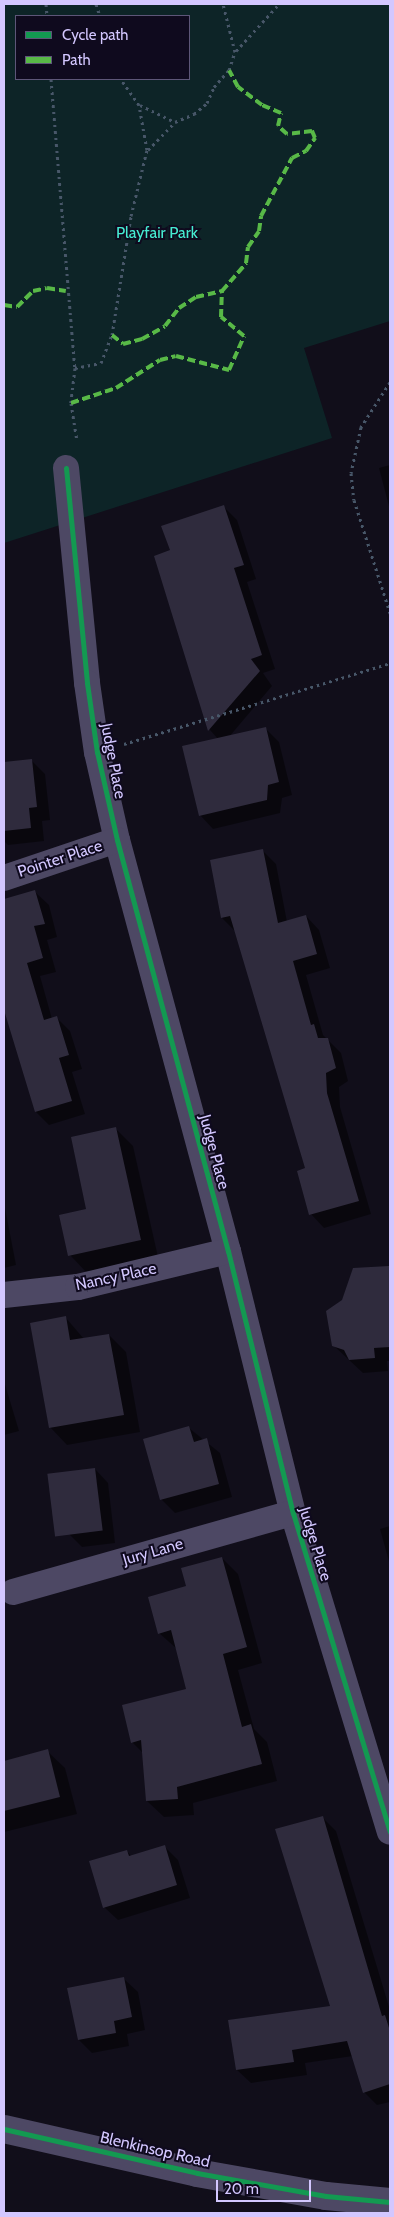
<!DOCTYPE html>
<style>
body{margin:0}
#map{position:relative;width:394px;height:2217px;overflow:hidden;background:#110e1a;font-family:Cabin,sans-serif}
div>[style]{position:absolute}
.green>*{inset:0;background:#0d2427}
.shadow>*{inset:0;background:#0007}
.building>*{inset:0;background:#2f2b3d;transform-origin:0 0}
.path>*{height:3px;margin-top:-1.5px;transform-origin:0;background:repeating-linear-gradient(90deg,#485769 0 2.5px,transparent 0 6.5px)}
.minor>*{height:26px;margin:-13px;padding:0 13px;transform-origin:13px;border-radius:13px;background:#4d4864}
.tertiary>*{height:28px;margin:-14px;padding:0 14px;transform-origin:14px;border-radius:14px;background:#4d4864}
.quiet>*{height:4px;margin-top:-2px;transform-origin:0;background:repeating-linear-gradient(90deg,#58b947 0 8px,transparent 0 12px)}
.cycleway>*{height:5px;margin:-2.5px;padding:0 2.5px;transform-origin:2.5px;border-radius:2.5px;background:#139951}
span{translate:-50% -50%;white-space:nowrap;text-align:center;line-height:1.15;-webkit-text-stroke:4px #0f0a1e;paint-order:stroke}
.park-label{font-size:16px;color:#46ebd2}
.street-label{font-size:16px;color:#d3c7ff}
.frame{position:absolute;inset:0;border:5px solid #d3c7ff;pointer-events:none}
.legend{position:absolute;left:15px;top:15px;width:175px;height:65px;box-sizing:border-box;background:#0f0a1e;border:1px solid #5d5678;margin:0;padding:6px 9px;list-style:none;font-size:15px;color:#d3c7ff}
.legend li{display:flex;align-items:center;gap:10px;height:25px}
.legend b{width:25px;border:1px solid #5d5678}
.scale{position:absolute;left:216px;top:2180px;width:95px;height:22px;box-sizing:border-box;border:2px solid #d3c7ff;border-top:0;padding-left:6px;font-size:15px;line-height:18px;white-space:nowrap;color:#d3c7ff;-webkit-text-stroke:4px #0f0a1e;paint-order:stroke}
</style>
<div id="map">
<div class="green">
<i style="clip-path:polygon(evenodd,4px 4px,390px 4px,390px 321px,304px 348px,332px 438px,4px 543px,4px 4px,16px 16px,189px 16px,189px 79px,16px 79px,16px 16px)"></i>
</div>
<div class="shadow">
<i style="clip-path:polygon(390px 465px,390px 510px,379px 468px)"></i>
<i style="clip-path:polygon(224px 507px,237px 520px,256px 579px,247px 582px,275px 669px,263px 673px,272px 686px,229px 737px,265px 728px,279px 742px,292px 795px,282px 798px,280px 813px,213px 829px,200px 815px,218px 739px,210px 730px,156px 556px,171px 551px)"></i>
<i style="clip-path:polygon(31px 760px,45px 774px,50px 820px,42px 821px,44px 841px,8px 845px,4px 841px,4px 764px)"></i>
<i style="clip-path:polygon(263px 851px,276px 864px,287px 922px,306px 916px,319px 930px,330px 968px,306px 975px,323px 1035px,341px 1053px,348px 1081px,339px 1087px,340px 1107px,371px 1214px,324px 1228px,311px 1214px,307px 1169px,236px 932px,222px 918px)"></i>
<i style="clip-path:polygon(35px 892px,49px 905px,57px 937px,47px 940px,56px 972px,40px 976px,52px 1019px,57px 1018px,70px 1031px,82px 1069px,72px 1072px,85px 1114px,49px 1125px,36px 1112px,4px 997px,4px 900px)"></i>
<i style="clip-path:polygon(116px 1129px,133px 1146px,158px 1257px,87px 1273px,70px 1255px)"></i>
<i style="clip-path:polygon(4px 1203px,16px 1265px,4px 1268px)"></i>
<i style="clip-path:polygon(389px 1267px,390px 1361px,387px 1361px,388px 1371px,363px 1373px,333px 1345px)"></i>
<i style="clip-path:polygon(66px 1318px,84px 1339px,109px 1335px,126px 1352px,140px 1432px,67px 1445px,50px 1427px)"></i>
<i style="clip-path:polygon(4px 1381px,19px 1431px,4px 1435px)"></i>
<i style="clip-path:polygon(189px 1428px,220px 1453px,232px 1497px,175px 1513px,161px 1499px)"></i>
<i style="clip-path:polygon(95px 1469px,108px 1483px,115px 1543px,82px 1547px,68px 1533px)"></i>
<i style="clip-path:polygon(390px 1526px,390px 1565px,380px 1529px)"></i>
<i style="clip-path:polygon(222px 1558px,238px 1574px,262px 1663px,238px 1670px,254px 1729px,267px 1742px,277px 1781px,193px 1803px,194px 1815px,164px 1817px,147px 1801px,143px 1753px,132px 1742px,188px 1690px,177px 1649px,159px 1633px,188px 1587px)"></i>
<i style="clip-path:polygon(47px 1751px,65px 1768px,77px 1814px,4px 1832px,4px 1762px)"></i>
<i style="clip-path:polygon(323px 1818px,336px 1831px,390px 2010px,390px 2102px,377px 2105px,364px 2092px,353px 2056px,305px 2063px,307px 2075px,251px 2083px,237px 2070px,331px 2007px)"></i>
<i style="clip-path:polygon(165px 1847px,178px 1860px,190px 1898px,118px 1920px,104px 1907px,127px 1851px,132px 1857px)"></i>
<i style="clip-path:polygon(124px 1979px,138px 1992px,145px 2030px,127px 2034px,129px 2046px,92px 2053px,79px 2040px)"></i>
</div>
<div class="building">
<i style="clip-path:polygon(224px 505px,244px 565px,234px 568px,262px 655px,251px 659px,260px 671px,208px 731px,154px 556px,170px 550px,161px 526px)"></i>
<i style="clip-path:polygon(266px 727px,279px 782px,268px 785px,267px 800px,199px 816px,182px 746px)"></i>
<i style="clip-path:polygon(32px 759px,37px 807px,29px 808px,31px 828px,4px 831px,4px 762px)"></i>
<i style="clip-path:polygon(263px 849px,278px 923px,306px 915px,317px 954px,293px 961px,311px 1025px,314px 1024px,318px 1038px,328px 1038px,336px 1068px,326px 1073px,327px 1093px,359px 1201px,309px 1215px,297px 1171px,305px 1168px,230px 916px,221px 918px,210px 860px)"></i>
<i style="clip-path:polygon(35px 890px,45px 924px,34px 926px,43px 958px,27px 963px,44px 1020px,57px 1016px,69px 1055px,59px 1058px,72px 1101px,35px 1112px,4px 1010px,4px 899px)"></i>
<i style="clip-path:polygon(116px 1127px,141px 1240px,68px 1256px,59px 1215px,86px 1209px,71px 1137px)"></i>
<i style="clip-path:polygon(389px 1266px,390px 1347px,374px 1348px,375px 1358px,349px 1360px,344px 1350px,332px 1346px,326px 1311px,342px 1300px,353px 1268px)"></i>
<i style="clip-path:polygon(66px 1316px,70px 1340px,109px 1334px,124px 1415px,49px 1428px,30px 1323px)"></i>
<i style="clip-path:polygon(189px 1426px,194px 1442px,207px 1438px,219px 1484px,160px 1500px,143px 1439px)"></i>
<i style="left:95px;top:1468px;width:63px;height:48px;rotate:83deg"></i>
<i style="clip-path:polygon(222px 1557px,247px 1647px,223px 1654px,242px 1727px,251px 1724px,262px 1764px,177px 1787px,178px 1799px,146px 1801px,141px 1740px,131px 1743px,122px 1705px,186px 1689px,171px 1630px,158px 1634px,148px 1597px,186px 1586px,181px 1568px)"></i>
<i style="clip-path:polygon(48px 1749px,60px 1797px,4px 1811px,4px 1761px)"></i>
<i style="clip-path:polygon(323px 1816px,382px 2016px,385px 2015px,390px 2031px,390px 2084px,363px 2093px,347px 2041px,292px 2050px,294px 2062px,236px 2070px,228px 2020px,330px 2006px,275px 1829px)"></i>
<i style="clip-path:polygon(165px 1845px,177px 1885px,103px 1908px,89px 1861px,127px 1850px,129px 1856px)"></i>
<i style="clip-path:polygon(124px 1977px,132px 2017px,114px 2021px,116px 2033px,78px 2040px,67px 1988px)"></i>
</div>
<div class="path">
<i style="left:46px;top:4px;width:12px;rotate:85deg"></i>
<i style="left:96px;top:4px;width:13px;rotate:72deg"></i>
<i style="left:236px;top:51px;width:64px;rotate:-47.5deg"></i>
<i style="left:51px;top:79px;width:290px;rotate:85.3deg"></i>
<i style="left:75px;top:368px;width:35px;rotate:97deg"></i>
<i style="left:71px;top:403px;width:38px;rotate:81deg"></i>
<i style="left:140px;top:105px;width:39px;rotate:26deg"></i>
<i style="left:175px;top:122px;width:21px;rotate:-23deg"></i>
<i style="left:194px;top:114px;width:17px;rotate:-40deg"></i>
<i style="left:207px;top:103px;width:17px;rotate:-66deg"></i>
<i style="left:214px;top:87px;width:23px;rotate:-49deg"></i>
<i style="left:229px;top:70px;width:19px;rotate:-72deg"></i>
<i style="left:235px;top:52px;width:49px;rotate:-104deg"></i>
<i style="left:148px;top:150px;width:39px;rotate:-46deg"></i>
<i style="left:75px;top:368px;width:26px;rotate:-11deg"></i>
<i style="left:101px;top:363px;width:30px;rotate:-69deg"></i>
<i style="left:112px;top:335px;width:121px;rotate:-80.9deg"></i>
<i style="left:131px;top:216px;width:68px;rotate:-76.4deg"></i>
<i style="left:147px;top:150px;width:46px;rotate:-100.1deg"></i>
<i style="left:139px;top:105px;width:32px;rotate:-125deg"></i>
<i style="left:390px;top:382px;width:54px;rotate:122.8deg"></i>
<i style="left:361px;top:427px;width:47px;rotate:102.3deg"></i>
<i style="left:351px;top:473px;width:27px;rotate:84deg"></i>
<i style="left:354px;top:500px;width:119px;rotate:72.3deg"></i>
<i style="left:124px;top:744px;width:278px;rotate:-16.9deg"></i>
</div>
<div class="minor">
<i style="left:66px;top:468px;width:216px;rotate:84.4deg"></i>
<i style="left:87px;top:683px;width:70px;rotate:81.8deg"></i>
<i style="left:97px;top:752px;width:90px;rotate:77.2deg"></i>
<i style="left:117px;top:840px;width:426px;rotate:74.9deg"></i>
<i style="left:228px;top:1251px;width:270px;rotate:76.1deg"></i>
<i style="left:293px;top:1513px;width:333px;rotate:73.1deg"></i>
<i style="left:4px;top:878px;width:119px;rotate:-18.6deg"></i>
<i style="left:4px;top:1295px;width:74px;rotate:-6.2deg"></i>
<i style="left:78px;top:1287px;width:154px;rotate:-13.5deg"></i>
<i style="left:13px;top:1592px;width:291px;rotate:-15.8deg"></i>
</div>
<div class="tertiary">
<i style="left:4px;top:2129px;width:198px;rotate:12.8deg"></i>
<i style="left:197px;top:2173px;width:131px;rotate:10.1deg"></i>
<i style="left:326px;top:2196px;width:64px;rotate:5.4deg"></i>
</div>
<div class="quiet">
<i style="left:4px;top:305px;width:13px;rotate:9deg"></i>
<i style="left:17px;top:307px;width:23px;rotate:-45deg"></i>
<i style="left:33px;top:291px;width:14px;rotate:-12deg"></i>
<i style="left:47px;top:288px;width:19px;rotate:9deg"></i>
<i style="left:112px;top:335px;width:14px;rotate:39deg"></i>
<i style="left:123px;top:344px;width:20px;rotate:-15deg"></i>
<i style="left:142px;top:339px;width:26px;rotate:-29deg"></i>
<i style="left:165px;top:326px;width:23px;rotate:-52deg"></i>
<i style="left:179px;top:308px;width:20px;rotate:-33deg"></i>
<i style="left:196px;top:297px;width:27px;rotate:-13deg"></i>
<i style="left:222px;top:291px;width:37px;rotate:-49deg"></i>
<i style="left:246px;top:263px;width:16px;rotate:-83deg"></i>
<i style="left:248px;top:247px;width:19px;rotate:-55deg"></i>
<i style="left:259px;top:231px;width:15px;rotate:-82deg"></i>
<i style="left:261px;top:216px;width:66px;rotate:-61.9deg"></i>
<i style="left:292px;top:158px;width:16px;rotate:-27deg"></i>
<i style="left:306px;top:151px;width:16px;rotate:-55deg"></i>
<i style="left:315px;top:138px;width:8px;rotate:-113deg"></i>
<i style="left:312px;top:131px;width:25px;rotate:173deg"></i>
<i style="left:287px;top:134px;width:12px;rotate:-138deg"></i>
<i style="left:278px;top:126px;width:13px;rotate:-77deg"></i>
<i style="left:281px;top:113px;width:21px;rotate:-157deg"></i>
<i style="left:262px;top:105px;width:30px;rotate:-143deg"></i>
<i style="left:238px;top:87px;width:19px;rotate:-118deg"></i>
<i style="left:71px;top:403px;width:47px;rotate:-18.4deg"></i>
<i style="left:116px;top:388px;width:52px;rotate:-32.5deg"></i>
<i style="left:160px;top:360px;width:16px;rotate:-14deg"></i>
<i style="left:176px;top:356px;width:55px;rotate:14.8deg"></i>
<i style="left:229px;top:370px;width:37px;rotate:-66deg"></i>
<i style="left:244px;top:336px;width:30px;rotate:-140deg"></i>
<i style="left:221px;top:317px;width:26px;rotate:-88deg"></i>
</div>
<div class="cycleway">
<i style="left:66px;top:468px;width:216px;rotate:84.4deg"></i>
<i style="left:87px;top:683px;width:70px;rotate:81.8deg"></i>
<i style="left:97px;top:752px;width:90px;rotate:77.2deg"></i>
<i style="left:117px;top:840px;width:426px;rotate:74.9deg"></i>
<i style="left:228px;top:1251px;width:270px;rotate:76.1deg"></i>
<i style="left:293px;top:1513px;width:333px;rotate:73.1deg"></i>
<i style="left:4px;top:2129px;width:198px;rotate:12.8deg"></i>
<i style="left:197px;top:2173px;width:131px;rotate:10.1deg"></i>
<i style="left:326px;top:2196px;width:64px;rotate:5.4deg"></i>
</div>
<div class="park-label">
<span style="left:157px;top:233px">Playfair Park</span>
</div>
<div class="street-label">
<span style="left:113px;top:761px;rotate:79deg">Judge Place</span>
<span style="left:60px;top:859px;rotate:-18deg">Pointer Place</span>
<span style="left:214px;top:1152px;rotate:75deg">Judge Place</span>
<span style="left:116px;top:1277px;rotate:-12deg">Nancy Place</span>
<span style="left:315px;top:1544px;rotate:73deg">Judge Place</span>
<span style="left:153px;top:1552px;rotate:-16deg">Jury Lane</span>
<span style="left:155px;top:2150px;rotate:13deg">Blenkinsop Road</span>
</div>
<div class="frame"></div>
<ul class="legend">
<li><b style="height:6px;background:#139951"></b>Cycle path</li>
<li><b style="height:6px;background:#58b947"></b>Path</li>
</ul>
<div class="scale">20 m</div>
</div>
